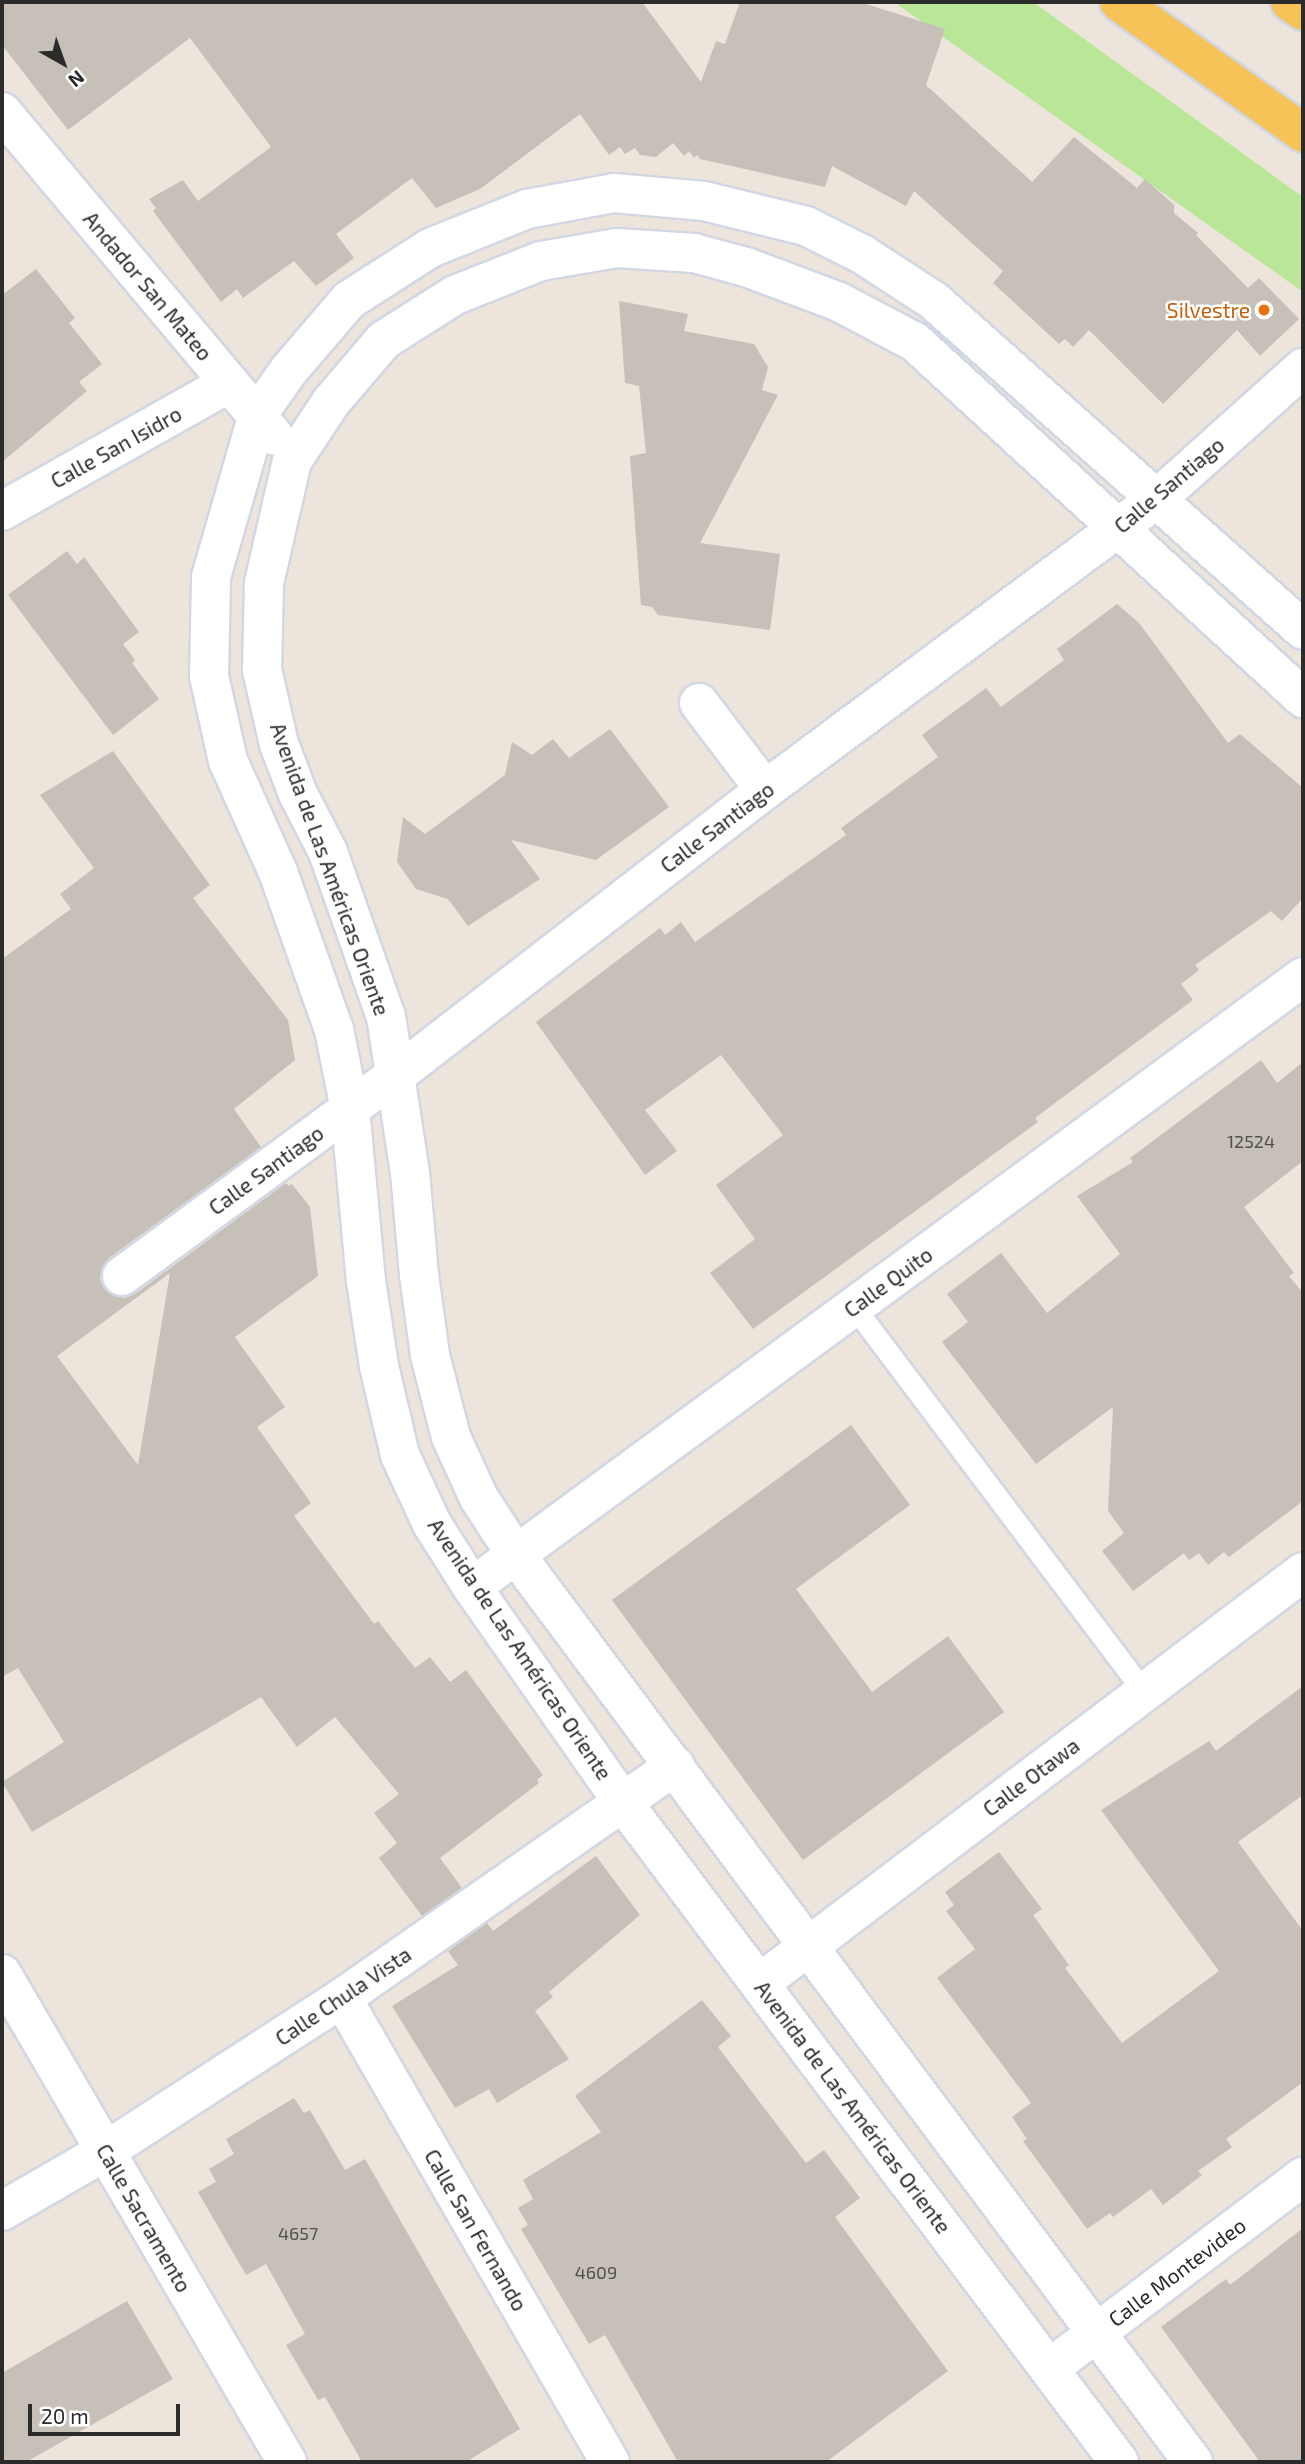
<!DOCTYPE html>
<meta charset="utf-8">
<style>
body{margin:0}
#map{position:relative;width:1305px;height:2464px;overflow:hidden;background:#ede4dc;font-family:"Exo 2",sans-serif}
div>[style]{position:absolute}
.green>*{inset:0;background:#b9e697}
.building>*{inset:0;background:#c6c0b8}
.roads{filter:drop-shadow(2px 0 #d2d7e4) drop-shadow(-2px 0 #d2d7e4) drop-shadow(0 2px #d2d7e4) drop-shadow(0 -2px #d2d7e4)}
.lane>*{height:21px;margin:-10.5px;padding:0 10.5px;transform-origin:10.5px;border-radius:10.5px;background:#fff}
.street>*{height:38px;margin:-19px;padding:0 19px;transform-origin:19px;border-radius:19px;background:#fff}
.secondary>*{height:38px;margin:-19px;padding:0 19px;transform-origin:19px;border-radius:19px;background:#fff}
.primary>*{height:38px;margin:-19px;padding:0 19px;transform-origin:19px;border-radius:19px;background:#f6c359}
.dots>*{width:19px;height:19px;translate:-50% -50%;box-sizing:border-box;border:4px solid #fff;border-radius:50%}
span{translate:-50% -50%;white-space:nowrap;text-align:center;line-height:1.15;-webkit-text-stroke:5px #fff;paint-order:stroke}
.number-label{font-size:18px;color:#52504e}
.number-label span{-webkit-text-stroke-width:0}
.street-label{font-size:21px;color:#2b2b2b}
.food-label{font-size:21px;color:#c56008}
.right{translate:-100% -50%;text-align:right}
.frame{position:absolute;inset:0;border:4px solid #2b2b2b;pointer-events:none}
.north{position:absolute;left:28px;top:28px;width:70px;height:70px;-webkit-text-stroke:5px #fff;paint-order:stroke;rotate:140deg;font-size:19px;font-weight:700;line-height:28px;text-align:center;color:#2b2b2b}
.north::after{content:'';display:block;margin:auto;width:24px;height:32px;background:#2b2b2b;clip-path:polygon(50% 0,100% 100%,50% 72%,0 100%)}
.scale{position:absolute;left:28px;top:2404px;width:152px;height:32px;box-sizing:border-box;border:4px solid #2b2b2b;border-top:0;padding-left:9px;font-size:21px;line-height:24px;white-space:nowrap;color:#2b2b2b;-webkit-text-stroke:5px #fff;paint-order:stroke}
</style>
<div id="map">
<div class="green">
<i style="clip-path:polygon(894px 2px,1033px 2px,1303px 197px,1303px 292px)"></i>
</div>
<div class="building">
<i style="clip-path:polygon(2px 2px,642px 2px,701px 82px,716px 41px,725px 44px,740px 2px,860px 2px,945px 29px,926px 85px,1032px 182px,1074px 137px,1137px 188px,1145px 179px,1174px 205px,1174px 213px,1198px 233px,1196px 235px,1248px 288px,1259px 278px,1299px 319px,1260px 356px,1237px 330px,1163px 404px,1089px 330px,1073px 347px,1065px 339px,1059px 344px,993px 283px,1003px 271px,914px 191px,906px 206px,832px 166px,825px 187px,700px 159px,697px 155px,694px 158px,689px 151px,684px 156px,673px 143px,656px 157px,640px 155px,635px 148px,625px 154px,620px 147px,609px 155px,580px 114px,480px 189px,436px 208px,412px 178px,336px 234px,354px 258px,316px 286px,294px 261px,243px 298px,237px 289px,221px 302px,153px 211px,156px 208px,149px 199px,183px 180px,198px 201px,271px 147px,190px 38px,68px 130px,2px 45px)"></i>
<i style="clip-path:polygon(36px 269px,75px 318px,69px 323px,102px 364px,79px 382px,87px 391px,2px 462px,2px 295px)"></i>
<i style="clip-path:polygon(619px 301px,688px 314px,684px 331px,754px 344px,768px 367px,762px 390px,778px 395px,700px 543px,780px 554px,770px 630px,658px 615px,652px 607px,641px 605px,630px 456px,646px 453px,639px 386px,625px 383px)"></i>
<i style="clip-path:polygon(67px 551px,77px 564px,84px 557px,139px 632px,123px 644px,135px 660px,132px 663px,159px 699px,113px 735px,8px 595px)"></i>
<i style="clip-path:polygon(1117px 604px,1139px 623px,1228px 743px,1240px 734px,1303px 788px,1303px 898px,1282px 921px,1271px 911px,1195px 965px,1199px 970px,1181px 984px,1193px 1000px,1035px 1118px,1038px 1122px,753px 1329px,710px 1273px,755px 1239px,716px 1185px,783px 1135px,721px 1055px,645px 1110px,677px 1151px,645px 1175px,536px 1022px,660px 928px,665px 935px,681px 922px,695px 942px,846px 835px,841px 828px,938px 757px,922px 735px,986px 688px,1001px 707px,1064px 660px,1057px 649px)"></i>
<i style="clip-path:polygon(610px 729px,669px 807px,596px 860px,511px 840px,540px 879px,468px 926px,448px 899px,416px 889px,397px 862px,403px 817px,425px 834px,505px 775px,512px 742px,532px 755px,553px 739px,569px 758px)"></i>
<i style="clip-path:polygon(evenodd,113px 751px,210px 885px,193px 898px,288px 1020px,295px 1060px,234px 1109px,261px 1147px,109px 1258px,102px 1268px,100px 1279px,104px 1288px,114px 1296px,125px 1298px,135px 1294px,286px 1183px,289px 1186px,292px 1184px,310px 1207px,318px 1276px,235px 1337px,285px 1407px,257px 1427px,311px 1503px,294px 1516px,374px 1624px,378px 1621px,415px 1668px,430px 1657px,450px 1682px,466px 1670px,543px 1775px,537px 1780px,539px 1783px,440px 1858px,462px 1888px,422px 1916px,379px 1858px,397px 1843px,374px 1813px,399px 1794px,335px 1717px,297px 1747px,261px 1697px,32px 1832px,2px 1782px,64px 1742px,18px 1668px,2px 1677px,2px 959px,71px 909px,60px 894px,94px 868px,40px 795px,113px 751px,170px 1273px,138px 1465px,57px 1356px,170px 1273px)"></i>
<i style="clip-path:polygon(1261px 1060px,1277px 1083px,1303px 1062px,1303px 1161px,1244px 1207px,1294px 1273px,1289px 1276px,1303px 1293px,1303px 1501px,1229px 1557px,1224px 1552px,1208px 1565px,1199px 1553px,1189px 1560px,1184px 1553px,1133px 1591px,1102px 1551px,1124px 1533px,1108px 1511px,1113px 1407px,1036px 1464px,942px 1342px,968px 1322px,947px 1294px,1001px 1253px,1047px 1313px,1120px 1254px,1077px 1196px,1133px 1162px,1130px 1158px)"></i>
<i style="clip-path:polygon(851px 1425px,910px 1505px,796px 1589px,872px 1692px,948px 1636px,1004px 1712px,803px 1860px,612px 1600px)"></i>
<i style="clip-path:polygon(1303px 1686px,1303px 1795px,1238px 1842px,1303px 1931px,1303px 2082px,1226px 2139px,1232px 2147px,1198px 2171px,1202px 2175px,1163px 2205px,1151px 2189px,1113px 2217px,1110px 2213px,1087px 2229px,1023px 2141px,1027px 2139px,1012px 2117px,1031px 2103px,937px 1978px,975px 1949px,946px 1911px,954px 1905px,945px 1892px,999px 1852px,1042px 1909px,1033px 1915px,1069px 1965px,1065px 1968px,1122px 2043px,1219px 1971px,1101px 1810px,1209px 1741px,1216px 1751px)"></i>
<i style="clip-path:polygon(596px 1856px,640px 1915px,549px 1992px,553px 1997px,535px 2011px,569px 2059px,497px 2103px,489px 2089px,455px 2108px,392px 2006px,458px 1965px,448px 1951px,487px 1923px,493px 1931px)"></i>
<i style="clip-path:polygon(702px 2000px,731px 2036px,718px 2047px,806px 2163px,824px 2150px,860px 2198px,835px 2217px,948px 2371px,826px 2462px,678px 2462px,605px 2335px,589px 2344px,521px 2229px,528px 2225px,518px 2208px,533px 2199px,523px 2180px,601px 2132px,575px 2096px)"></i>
<i style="clip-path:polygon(294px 2098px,304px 2113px,310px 2110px,345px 2170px,365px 2159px,520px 2429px,466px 2462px,362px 2462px,325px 2397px,318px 2400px,286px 2345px,305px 2334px,266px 2264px,246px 2275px,198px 2192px,216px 2182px,209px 2169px,234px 2154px,226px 2139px)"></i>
<i style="clip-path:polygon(1303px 2228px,1303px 2462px,1260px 2462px,1161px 2327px,1226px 2279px,1230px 2285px)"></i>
<i style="clip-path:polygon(127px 2301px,173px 2379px,26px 2462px,2px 2462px,2px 2373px)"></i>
</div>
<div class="roads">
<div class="lane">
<i style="left:854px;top:1307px;width:482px;rotate:53deg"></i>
</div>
<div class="street">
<i style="left:2px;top:511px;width:261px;rotate:-29.4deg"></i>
<i style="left:699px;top:703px;width:109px;rotate:52.8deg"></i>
<i style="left:472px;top:1587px;width:1031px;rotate:-36.28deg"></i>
<i style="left:2px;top:1974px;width:565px;rotate:59.71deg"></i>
<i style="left:760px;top:1983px;width:681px;rotate:-37.12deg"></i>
<i style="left:342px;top:1998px;width:536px;rotate:59.99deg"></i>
<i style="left:2px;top:2211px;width:118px;rotate:-30deg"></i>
<i style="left:104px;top:2152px;width:283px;rotate:-32.9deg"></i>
<i style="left:342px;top:1998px;width:406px;rotate:-34.9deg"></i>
<i style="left:1050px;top:2368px;width:317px;rotate:-37.1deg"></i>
</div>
<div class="secondary">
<i style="left:2px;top:112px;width:422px;rotate:50deg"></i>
<i style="left:122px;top:1276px;width:340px;rotate:-36.3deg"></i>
<i style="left:396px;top:1075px;width:466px;rotate:-37.7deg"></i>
<i style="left:765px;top:790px;width:490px;rotate:-36.6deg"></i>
<i style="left:1158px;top:498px;width:195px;rotate:-41.9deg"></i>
<i style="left:1119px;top:2462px;width:823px;rotate:-126.95deg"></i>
<i style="left:624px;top:1804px;width:265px;rotate:-125deg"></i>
<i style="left:472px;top:1587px;width:75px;rotate:-122.4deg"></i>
<i style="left:432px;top:1524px;width:76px;rotate:-114.9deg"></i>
<i style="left:400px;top:1455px;width:91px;rotate:-103.3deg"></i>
<i style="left:379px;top:1366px;width:86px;rotate:-98.7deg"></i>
<i style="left:366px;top:1281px;width:173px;rotate:-95.3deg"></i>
<i style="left:350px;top:1109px;width:81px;rotate:-101.4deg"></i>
<i style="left:334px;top:1030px;width:168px;rotate:-109.5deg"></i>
<i style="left:278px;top:872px;width:122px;rotate:-114.2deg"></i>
<i style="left:228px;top:761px;width:87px;rotate:-102.6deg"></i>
<i style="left:209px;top:676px;width:99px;rotate:-88.8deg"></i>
<i style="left:211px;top:577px;width:170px;rotate:-73.9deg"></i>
<i style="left:258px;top:414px;width:54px;rotate:-54.8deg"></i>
<i style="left:289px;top:370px;width:92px;rotate:-49.4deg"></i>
<i style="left:349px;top:300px;width:96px;rotate:-32.7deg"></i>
<i style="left:430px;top:248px;width:105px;rotate:-21.9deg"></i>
<i style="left:527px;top:209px;width:88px;rotate:-10.4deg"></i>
<i style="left:614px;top:193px;width:90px;rotate:5.1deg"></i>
<i style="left:704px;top:201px;width:105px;rotate:13.8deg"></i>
<i style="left:806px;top:226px;width:63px;rotate:26.6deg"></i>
<i style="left:862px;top:254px;width:86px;rotate:33.1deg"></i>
<i style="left:934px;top:301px;width:494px;rotate:41.7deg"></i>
<i style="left:1193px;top:2462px;width:1132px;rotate:-126.74deg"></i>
<i style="left:516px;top:1555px;width:68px;rotate:-123deg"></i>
<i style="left:479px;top:1498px;width:67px;rotate:-114.7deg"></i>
<i style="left:451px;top:1437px;width:85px;rotate:-104.4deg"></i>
<i style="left:430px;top:1355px;width:81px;rotate:-97.8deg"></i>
<i style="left:419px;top:1275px;width:102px;rotate:-95deg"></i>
<i style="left:410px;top:1173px;width:158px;rotate:-98.7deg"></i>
<i style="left:386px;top:1017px;width:175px;rotate:-109.4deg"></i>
<i style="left:328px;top:852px;width:65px;rotate:-117.3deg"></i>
<i style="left:298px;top:794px;width:53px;rotate:-110.8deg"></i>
<i style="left:279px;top:744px;width:76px;rotate:-102.9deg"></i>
<i style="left:262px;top:670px;width:87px;rotate:-88.7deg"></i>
<i style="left:264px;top:583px;width:125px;rotate:-77.1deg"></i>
<i style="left:292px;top:461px;width:71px;rotate:-56.5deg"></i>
<i style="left:331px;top:402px;width:82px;rotate:-49.5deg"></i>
<i style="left:384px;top:340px;width:84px;rotate:-32.4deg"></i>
<i style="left:455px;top:295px;width:92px;rotate:-21.6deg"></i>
<i style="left:541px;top:261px;width:77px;rotate:-9.7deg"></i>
<i style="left:617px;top:248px;width:77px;rotate:3.7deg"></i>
<i style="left:694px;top:253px;width:54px;rotate:15.1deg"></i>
<i style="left:746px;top:267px;width:99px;rotate:20.6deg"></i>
<i style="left:839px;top:302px;width:86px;rotate:27.8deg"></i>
<i style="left:915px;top:342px;width:527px;rotate:42.54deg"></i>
</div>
<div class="primary">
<i style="left:1119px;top:2px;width:226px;rotate:35.4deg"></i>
<i style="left:1290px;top:2px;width:16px;rotate:35deg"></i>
</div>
</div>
<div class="dots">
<i style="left:1264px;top:310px;background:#e8710a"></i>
</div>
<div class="number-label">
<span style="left:1251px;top:1141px">12524</span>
<span style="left:298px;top:2233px">4657</span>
<span style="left:596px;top:2272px">4609</span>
</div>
<div class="street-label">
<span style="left:148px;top:286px;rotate:50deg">Andador San Mateo</span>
<span style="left:116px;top:447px;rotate:-29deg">Calle San Isidro</span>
<span style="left:1169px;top:485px;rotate:-40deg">Calle Santiago</span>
<span style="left:717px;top:827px;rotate:-37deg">Calle Santiago</span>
<span style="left:330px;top:869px;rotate:70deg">Avenida de Las Américas Oriente</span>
<span style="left:266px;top:1170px;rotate:-36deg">Calle Santiago</span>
<span style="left:888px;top:1282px;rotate:-36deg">Calle Quito</span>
<span style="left:520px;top:1649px;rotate:56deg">Avenida de Las Américas Oriente</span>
<span style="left:1031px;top:1777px;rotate:-37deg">Calle Otawa</span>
<span style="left:343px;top:1996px;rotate:-34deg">Calle Chula Vista</span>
<span style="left:853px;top:2107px;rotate:53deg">Avenida de Las Américas Oriente</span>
<span style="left:144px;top:2218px;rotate:60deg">Calle Sacramento</span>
<span style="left:476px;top:2230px;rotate:60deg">Calle San Fernando</span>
<span style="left:1177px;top:2272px;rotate:-37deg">Calle Montevideo</span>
</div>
<div class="food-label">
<span class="right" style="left:1250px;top:310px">Silvestre</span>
</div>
<div class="frame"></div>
<div class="north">N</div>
<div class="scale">20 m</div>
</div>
